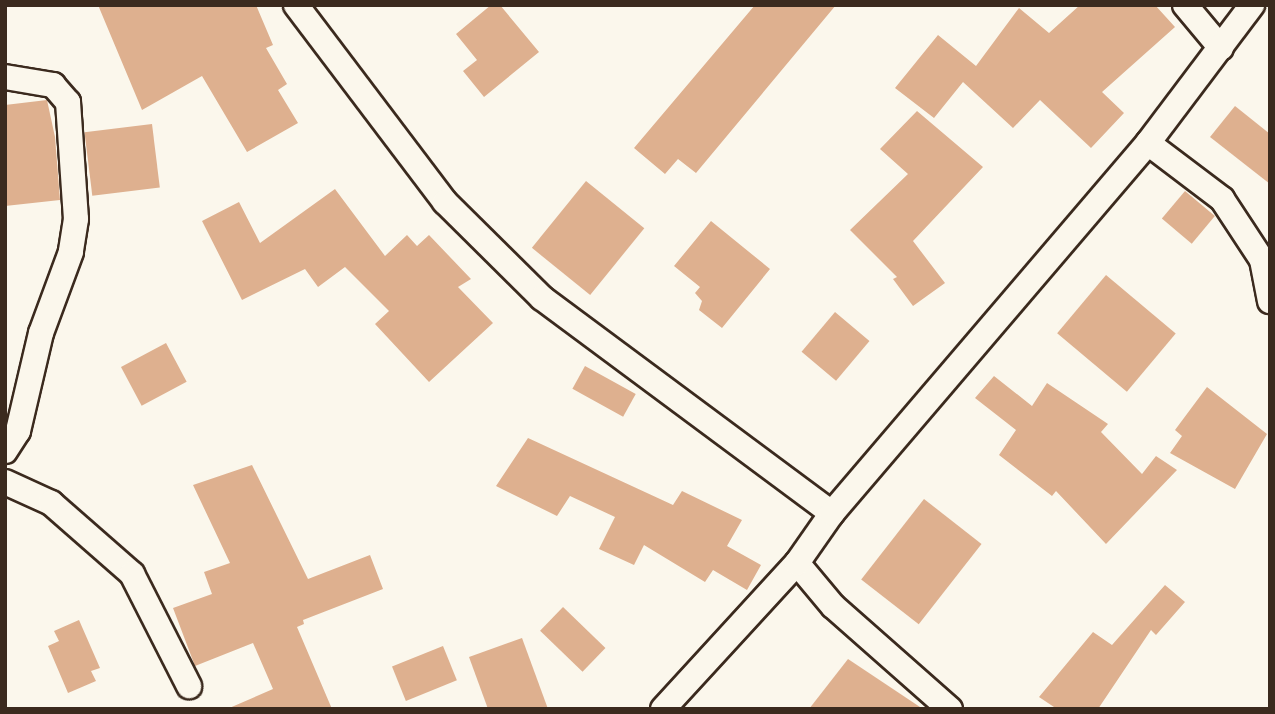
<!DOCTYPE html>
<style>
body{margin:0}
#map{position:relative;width:1275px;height:714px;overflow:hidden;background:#fbf7ec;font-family:"Balsamiq Sans",sans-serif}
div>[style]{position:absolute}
.building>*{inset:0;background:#deb08f;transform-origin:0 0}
.roads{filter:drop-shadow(2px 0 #3b2a1e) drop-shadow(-2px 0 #3b2a1e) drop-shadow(0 2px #3b2a1e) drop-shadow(0 -2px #3b2a1e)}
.minor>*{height:24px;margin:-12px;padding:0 12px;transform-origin:12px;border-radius:12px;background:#fbf7ec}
span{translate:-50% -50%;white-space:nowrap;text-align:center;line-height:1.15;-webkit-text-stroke:6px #fbf7ec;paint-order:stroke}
.frame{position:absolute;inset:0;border:7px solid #3b2a1e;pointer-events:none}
</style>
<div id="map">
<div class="building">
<i style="clip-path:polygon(98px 5px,256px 5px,273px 45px,266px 48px,287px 84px,278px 90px,298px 123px,247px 152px,202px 76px,142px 110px)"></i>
<i style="clip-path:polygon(491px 5px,500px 5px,539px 52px,484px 97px,463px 71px,477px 60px,456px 34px)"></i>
<i style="clip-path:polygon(755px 5px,836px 5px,696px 173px,678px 159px,665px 174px,634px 148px)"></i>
<i style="clip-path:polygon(1080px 5px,1155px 5px,1175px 27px,1102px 92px,1124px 113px,1091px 148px,1040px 100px,1013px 128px,963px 82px,934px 118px,895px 88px,938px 35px,976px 66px,1019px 8px,1049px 33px)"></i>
<i style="clip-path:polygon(47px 100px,55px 137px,60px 200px,5px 206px,5px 105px)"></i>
<i style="clip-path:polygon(1235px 106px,1270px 134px,1270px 184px,1210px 137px)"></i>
<i style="clip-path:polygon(917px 111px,983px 167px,913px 241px,945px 283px,913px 306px,893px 279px,897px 277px,850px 230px,908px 174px,880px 149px)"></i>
<i style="left:152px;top:124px;width:64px;height:68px;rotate:83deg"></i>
<i style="left:586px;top:181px;width:75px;height:86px;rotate:39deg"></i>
<i style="clip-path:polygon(335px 189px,385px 256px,407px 235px,417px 246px,429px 235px,471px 279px,458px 287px,493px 323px,429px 382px,375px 324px,389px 311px,345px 267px,318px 287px,305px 269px,242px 300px,202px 221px,239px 202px,260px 243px)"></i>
<i style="left:1185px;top:191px;width:39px;height:36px;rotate:40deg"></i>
<i style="clip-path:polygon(711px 221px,770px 269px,722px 328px,699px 310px,702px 301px,695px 293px,700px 287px,674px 266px)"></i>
<i style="left:1106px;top:275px;width:91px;height:76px;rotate:40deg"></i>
<i style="left:835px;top:312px;width:45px;height:52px;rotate:40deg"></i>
<i style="left:166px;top:343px;width:44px;height:51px;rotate:62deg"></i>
<i style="left:585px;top:366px;width:58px;height:26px;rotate:29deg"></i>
<i style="clip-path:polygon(994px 376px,1032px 406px,1047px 383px,1108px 424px,1101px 432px,1142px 474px,1156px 456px,1177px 470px,1106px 544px,1056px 491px,1052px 496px,999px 455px,1016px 430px,975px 398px)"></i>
<i style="clip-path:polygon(1207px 387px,1267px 434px,1235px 489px,1170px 453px,1182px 436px,1175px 430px)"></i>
<i style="clip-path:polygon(528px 438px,673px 505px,682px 491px,742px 520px,727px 546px,761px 565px,747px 590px,713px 570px,705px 582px,644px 545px,634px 565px,599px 549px,615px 517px,570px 496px,557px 516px,496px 486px)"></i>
<i style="clip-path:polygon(252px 465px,308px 579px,370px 555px,383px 589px,303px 620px,304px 624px,297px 627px,332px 709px,227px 709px,273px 689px,253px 643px,195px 666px,173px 608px,212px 594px,204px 572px,230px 563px,193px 485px)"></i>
<i style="left:924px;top:499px;width:73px;height:102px;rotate:38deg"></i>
<i style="clip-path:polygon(1165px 585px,1185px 602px,1156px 635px,1151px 630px,1098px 709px,1057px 709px,1039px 697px,1093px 632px,1112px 645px)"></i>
<i style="left:563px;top:607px;width:59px;height:33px;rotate:44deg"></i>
<i style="clip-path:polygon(79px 620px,100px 668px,91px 671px,96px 681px,68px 693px,48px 646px,59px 641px,54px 631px)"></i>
<i style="clip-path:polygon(522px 638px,548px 709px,488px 709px,469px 657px)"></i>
<i style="left:443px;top:646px;width:37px;height:55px;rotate:68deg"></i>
<i style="clip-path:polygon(848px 659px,923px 709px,809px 709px)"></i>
</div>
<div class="roads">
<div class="minor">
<i style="left:296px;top:5px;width:247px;rotate:52.9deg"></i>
<i style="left:445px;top:202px;width:136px;rotate:44.7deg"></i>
<i style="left:542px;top:298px;width:361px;rotate:36.6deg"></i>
<i style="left:1185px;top:5px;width:56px;rotate:50.1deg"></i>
<i style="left:5px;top:77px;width:49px;rotate:9.5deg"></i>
<i style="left:53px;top:85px;width:23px;rotate:49deg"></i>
<i style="left:68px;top:102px;width:117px;rotate:86.1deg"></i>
<i style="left:76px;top:219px;width:33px;rotate:99deg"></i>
<i style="left:71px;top:252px;width:86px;rotate:110.3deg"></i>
<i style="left:41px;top:333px;width:101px;rotate:103.2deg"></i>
<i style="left:18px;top:431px;width:24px;rotate:123deg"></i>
<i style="left:1148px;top:143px;width:93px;rotate:37.1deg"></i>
<i style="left:1222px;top:199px;width:73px;rotate:56.7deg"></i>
<i style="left:1262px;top:260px;width:42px;rotate:79deg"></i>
<i style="left:5px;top:482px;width:51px;rotate:24.5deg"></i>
<i style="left:51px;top:503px;width:108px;rotate:41.2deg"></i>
<i style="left:132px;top:574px;width:126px;rotate:63deg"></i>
<i style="left:797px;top:563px;width:56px;rotate:50.1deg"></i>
<i style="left:833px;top:606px;width:156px;rotate:41.4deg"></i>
<i style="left:663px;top:709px;width:198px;rotate:-47.5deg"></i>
<i style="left:797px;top:563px;width:61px;rotate:-55deg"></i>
<i style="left:832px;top:513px;width:487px;rotate:-49.5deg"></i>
<i style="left:1148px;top:143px;width:173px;rotate:-53deg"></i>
</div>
</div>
<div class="frame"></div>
</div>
